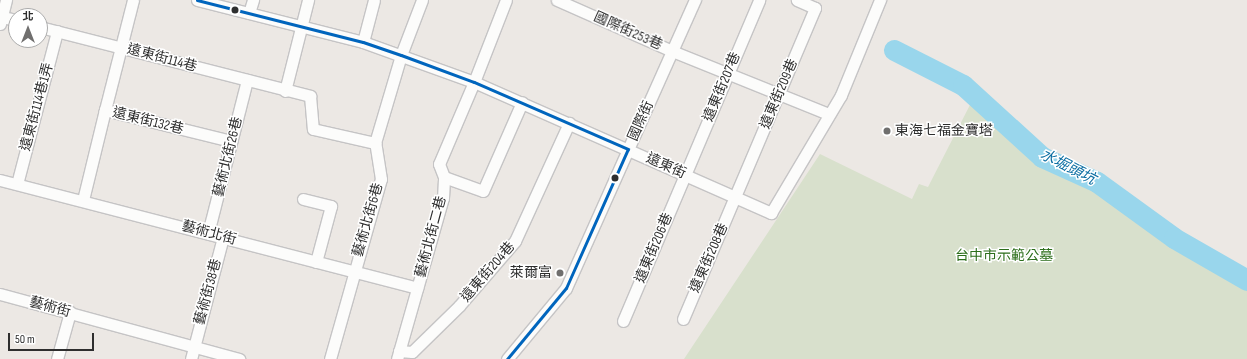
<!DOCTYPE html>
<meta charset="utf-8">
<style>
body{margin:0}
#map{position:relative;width:1247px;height:359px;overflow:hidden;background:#ece8e4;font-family:"Sofia Sans Condensed","Noto Sans TC",sans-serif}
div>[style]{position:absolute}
.cemetery>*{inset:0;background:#d8e0cc}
.river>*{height:21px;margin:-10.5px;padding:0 10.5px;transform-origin:10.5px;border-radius:10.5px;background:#99d6ec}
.roads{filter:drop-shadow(1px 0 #c5c4c5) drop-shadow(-1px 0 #c5c4c5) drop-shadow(0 1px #c5c4c5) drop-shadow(0 -1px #c5c4c5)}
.street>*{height:11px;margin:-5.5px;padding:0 5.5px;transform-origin:5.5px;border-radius:5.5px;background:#fcfcfb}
.bus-1>*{height:3px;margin:-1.5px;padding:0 1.5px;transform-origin:1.5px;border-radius:1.5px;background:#0065bd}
.dots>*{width:11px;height:11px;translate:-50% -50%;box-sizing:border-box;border:2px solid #fff;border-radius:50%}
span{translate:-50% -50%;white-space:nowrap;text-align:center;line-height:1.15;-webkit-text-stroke:3px #fff;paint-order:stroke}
.street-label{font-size:14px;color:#2e2e2e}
.poi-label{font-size:14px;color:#2e2e2e}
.left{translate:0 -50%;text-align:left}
.right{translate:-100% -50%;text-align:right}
.park-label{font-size:14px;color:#2c6e1b}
.water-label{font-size:15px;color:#0d6fa3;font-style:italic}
.north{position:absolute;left:8px;top:8px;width:40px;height:40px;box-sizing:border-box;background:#fff;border:1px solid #ababab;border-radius:50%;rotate:0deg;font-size:11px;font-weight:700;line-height:16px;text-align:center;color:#2e2e2e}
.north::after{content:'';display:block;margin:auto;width:14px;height:18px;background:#706f6e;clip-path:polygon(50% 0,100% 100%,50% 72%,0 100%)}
.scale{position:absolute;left:8px;top:333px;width:86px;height:18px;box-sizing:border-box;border:2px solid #2e2e2e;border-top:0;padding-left:5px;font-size:12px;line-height:14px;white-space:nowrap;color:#2e2e2e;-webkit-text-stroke:3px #fff;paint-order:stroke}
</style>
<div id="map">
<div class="cemetery">
<i style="clip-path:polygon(973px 99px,1041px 161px,1096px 185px,1172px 241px,1247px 284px,1247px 359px,684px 359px,820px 154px,912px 199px,919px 184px,928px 187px)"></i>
</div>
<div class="river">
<i style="left:894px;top:50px;width:77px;rotate:26.9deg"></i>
<i style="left:963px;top:85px;width:107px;rotate:42.3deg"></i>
<i style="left:1042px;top:157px;width:60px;rotate:24.4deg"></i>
<i style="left:1097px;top:182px;width:95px;rotate:36deg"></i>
<i style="left:1174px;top:238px;width:84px;rotate:29.9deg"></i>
</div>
<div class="roads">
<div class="street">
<i style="left:133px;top:0;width:114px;rotate:104.3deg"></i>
<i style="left:105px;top:110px;width:130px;rotate:13.8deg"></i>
<i style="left:197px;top:0;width:171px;rotate:14.2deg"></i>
<i style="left:363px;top:42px;width:118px;rotate:19.8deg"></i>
<i style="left:474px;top:82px;width:325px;rotate:23.8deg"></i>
<i style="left:771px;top:213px;width:137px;rotate:-59.3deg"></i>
<i style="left:841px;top:95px;width:103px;rotate:-67.7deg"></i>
<i style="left:557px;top:0;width:126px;rotate:23.9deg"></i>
<i style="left:672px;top:51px;width:169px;rotate:21.9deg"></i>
<i style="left:249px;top:13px;width:14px;rotate:-73deg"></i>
<i style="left:2px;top:17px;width:14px;rotate:12deg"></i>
<i style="left:0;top:24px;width:25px;rotate:-76deg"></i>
<i style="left:40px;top:27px;width:279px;rotate:14.3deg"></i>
<i style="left:310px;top:96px;width:33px;rotate:85deg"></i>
<i style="left:313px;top:129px;width:64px;rotate:12.7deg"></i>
<i style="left:363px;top:42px;width:43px;rotate:-75.3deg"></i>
<i style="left:285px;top:91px;width:94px;rotate:-75.8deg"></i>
<i style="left:444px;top:177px;width:41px;rotate:19.7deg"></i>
<i style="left:483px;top:191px;width:97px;rotate:-66.3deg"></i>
<i style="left:0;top:180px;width:431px;rotate:14.5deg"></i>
<i style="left:17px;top:184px;width:158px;rotate:-75.3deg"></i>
<i style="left:303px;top:199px;width:29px;rotate:14deg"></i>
<i style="left:331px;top:206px;width:58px;rotate:105deg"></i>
<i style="left:83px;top:200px;width:93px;rotate:-76.3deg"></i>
<i style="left:208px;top:233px;width:158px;rotate:-75.7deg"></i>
<i style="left:0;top:294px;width:248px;rotate:15.2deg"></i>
<i style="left:683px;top:319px;width:338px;rotate:-67deg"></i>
<i style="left:815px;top:8px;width:20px;rotate:-156deg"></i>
<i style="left:623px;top:321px;width:349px;rotate:-67deg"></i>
<i style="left:399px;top:351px;width:13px;rotate:4deg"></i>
<i style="left:412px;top:352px;width:66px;rotate:-44.4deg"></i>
<i style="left:459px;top:306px;width:86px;rotate:-49.3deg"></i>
<i style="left:515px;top:241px;width:130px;rotate:-65.4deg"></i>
<i style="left:57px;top:359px;width:49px;rotate:-74.5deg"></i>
<i style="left:191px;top:359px;width:126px;rotate:-75.3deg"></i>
<i style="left:330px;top:359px;width:187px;rotate:-74.2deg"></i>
<i style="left:381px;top:179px;width:36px;rotate:-99deg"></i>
<i style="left:375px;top:143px;width:92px;rotate:-73.5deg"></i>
<i style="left:401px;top:55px;width:59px;rotate:-69.1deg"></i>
<i style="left:397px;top:359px;width:167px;rotate:-74.1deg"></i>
<i style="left:443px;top:198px;width:21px;rotate:-87deg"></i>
<i style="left:444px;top:177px;width:14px;rotate:-111deg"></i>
<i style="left:439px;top:164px;width:89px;rotate:-66.9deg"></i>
<i style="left:474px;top:82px;width:88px;rotate:-68.7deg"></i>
<i style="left:507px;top:359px;width:92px;rotate:-50.3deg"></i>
<i style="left:566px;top:288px;width:316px;rotate:-65.9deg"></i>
</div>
</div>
<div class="bus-1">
<i style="left:197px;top:0;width:171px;rotate:14.2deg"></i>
<i style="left:363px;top:42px;width:40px;rotate:18.9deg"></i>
<i style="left:401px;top:55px;width:78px;rotate:20.3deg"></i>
<i style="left:474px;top:82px;width:168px;rotate:23.5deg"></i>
<i style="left:507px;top:359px;width:92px;rotate:-50.3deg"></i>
<i style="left:566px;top:288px;width:152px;rotate:-66deg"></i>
</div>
<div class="dots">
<i style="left:235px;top:10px;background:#2e2e2e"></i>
<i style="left:887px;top:131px;background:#706f6e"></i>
<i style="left:615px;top:178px;background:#2e2e2e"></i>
<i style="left:560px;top:273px;background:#706f6e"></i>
</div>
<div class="street-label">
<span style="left:628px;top:31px;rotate:24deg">國際街253巷</span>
<span style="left:162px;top:58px;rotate:15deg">遠東街114巷</span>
<span style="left:722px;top:87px;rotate:-67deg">遠東街207巷</span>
<span style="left:779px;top:94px;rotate:-67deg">遠東街209巷</span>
<span style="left:37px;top:107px;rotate:-75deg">遠東街114巷1弄</span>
<span style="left:148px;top:121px;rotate:14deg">遠東街132巷</span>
<span style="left:641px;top:121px;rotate:-66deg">國際街</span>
<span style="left:228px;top:157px;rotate:-76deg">藝術北街26巷</span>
<span style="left:666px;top:166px;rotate:24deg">遠東街</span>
<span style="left:368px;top:220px;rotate:-74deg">藝術北街6巷</span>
<span style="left:209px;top:233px;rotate:15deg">藝術北街</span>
<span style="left:431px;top:237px;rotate:-75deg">藝術北街二巷</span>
<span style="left:654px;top:248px;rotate:-67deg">遠東街206巷</span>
<span style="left:709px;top:258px;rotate:-66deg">遠東街208巷</span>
<span style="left:488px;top:272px;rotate:-49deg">遠東街204巷</span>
<span style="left:208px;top:292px;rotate:-75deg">藝術街38巷</span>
<span style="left:50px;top:307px;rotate:15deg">藝術街</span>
</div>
<div class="poi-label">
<span class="left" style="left:895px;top:131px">東海七福金寶塔</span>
<span class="right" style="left:552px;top:273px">萊爾富</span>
</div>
<div class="park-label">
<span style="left:1004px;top:256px">台中市示範公墓</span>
</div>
<div class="water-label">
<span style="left:1068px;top:167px;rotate:27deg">水堀頭坑</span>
</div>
<div class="north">北</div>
<div class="scale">50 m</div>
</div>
